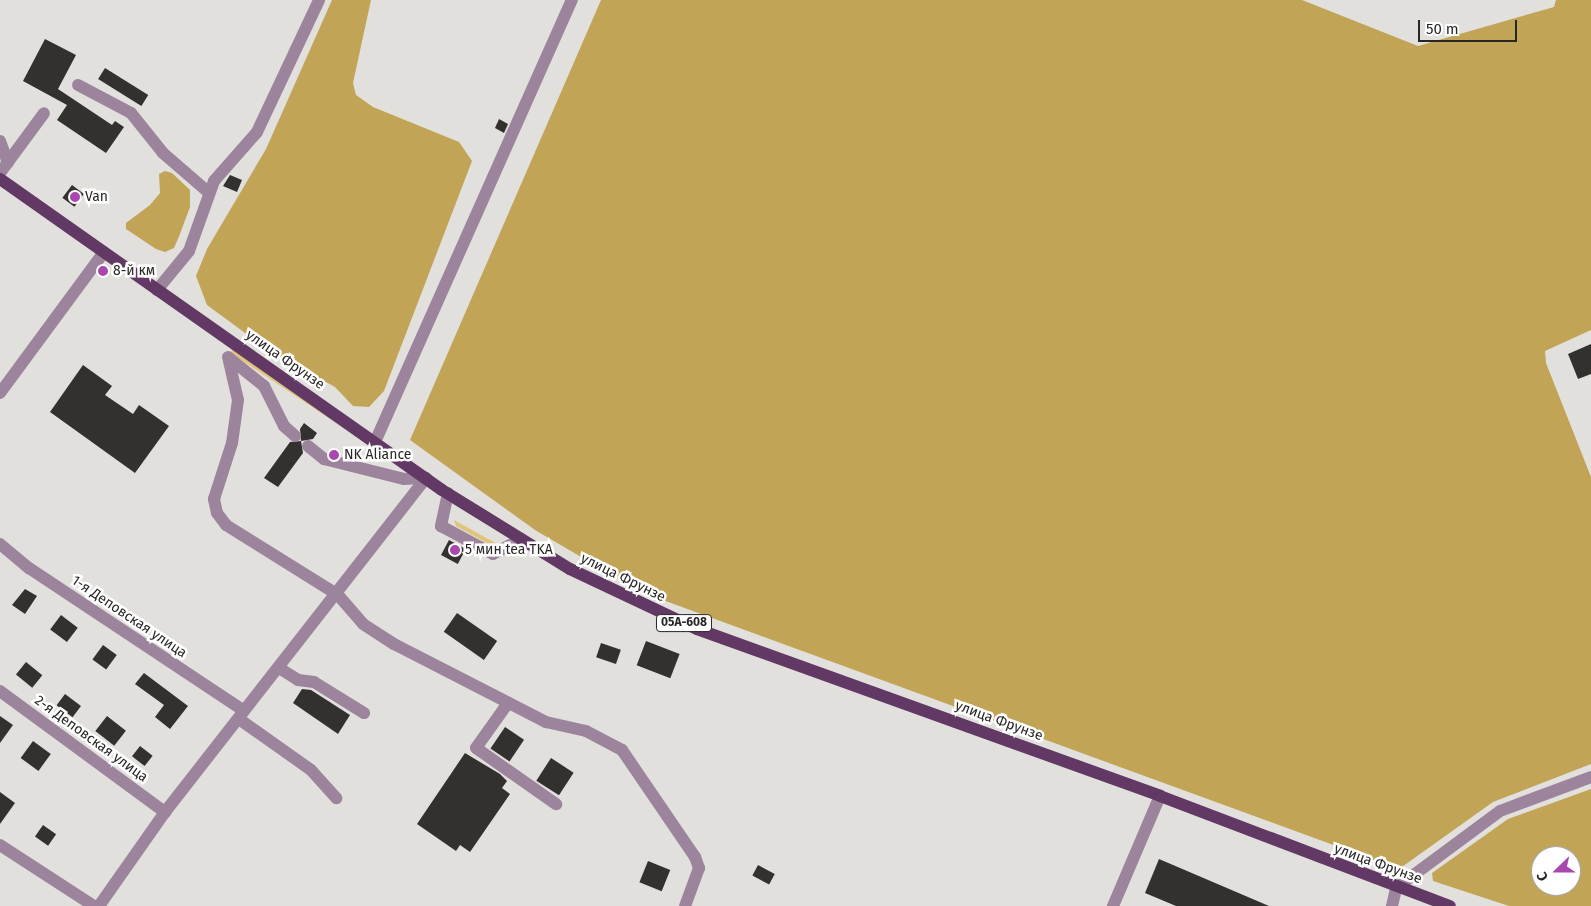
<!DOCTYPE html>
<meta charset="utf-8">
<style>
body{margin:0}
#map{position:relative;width:1591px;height:906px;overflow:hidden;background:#e2e0dc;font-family:"Fira Sans",sans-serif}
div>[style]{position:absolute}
.green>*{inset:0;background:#dfc47b}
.forest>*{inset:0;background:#c1a456}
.building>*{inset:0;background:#32312e;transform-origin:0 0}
.minor>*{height:12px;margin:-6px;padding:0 6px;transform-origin:6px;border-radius:6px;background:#9d849d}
.major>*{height:12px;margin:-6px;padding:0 6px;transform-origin:6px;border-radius:6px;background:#623864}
.dots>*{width:14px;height:14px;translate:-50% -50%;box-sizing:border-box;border:2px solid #fff;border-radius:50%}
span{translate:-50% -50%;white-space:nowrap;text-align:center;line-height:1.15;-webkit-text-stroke:5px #fff;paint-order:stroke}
.shield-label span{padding:1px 4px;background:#fff;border:1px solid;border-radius:4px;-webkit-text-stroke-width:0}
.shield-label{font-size:12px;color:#272625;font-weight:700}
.poi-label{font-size:14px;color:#272625}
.left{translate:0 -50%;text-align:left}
.street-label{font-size:14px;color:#272625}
.north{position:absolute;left:1531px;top:846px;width:50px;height:50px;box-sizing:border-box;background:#fff;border:1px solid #a9a8a8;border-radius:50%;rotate:248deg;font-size:14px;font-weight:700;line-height:20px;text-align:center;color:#272625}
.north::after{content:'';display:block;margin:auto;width:18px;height:22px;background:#a947ae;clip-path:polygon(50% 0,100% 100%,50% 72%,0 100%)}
.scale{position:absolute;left:1418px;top:20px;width:99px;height:22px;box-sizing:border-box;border:2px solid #272625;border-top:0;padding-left:6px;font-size:15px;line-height:18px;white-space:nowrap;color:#272625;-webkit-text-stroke:4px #fff;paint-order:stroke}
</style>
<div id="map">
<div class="green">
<i style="clip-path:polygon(232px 349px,369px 445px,231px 353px)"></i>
<i style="clip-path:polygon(454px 520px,499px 545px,494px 547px,456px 526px)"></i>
</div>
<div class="forest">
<i style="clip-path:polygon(332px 0,371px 0,353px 83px,356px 95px,373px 107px,459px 142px,472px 161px,384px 391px,369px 407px,353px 406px,335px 387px,267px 349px,207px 305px,196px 276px,207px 249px,266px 149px)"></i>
<i style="clip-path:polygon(601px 0,1302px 0,1418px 46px,1554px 7px,1556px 0,1591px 0,1591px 330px,1545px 351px,1546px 363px,1591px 477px,1591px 764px,1493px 802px,1399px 869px,641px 592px,535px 530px,410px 440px)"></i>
<i style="clip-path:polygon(165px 171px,172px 173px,190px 190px,190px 207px,180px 234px,174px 248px,165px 252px,156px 249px,126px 229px,126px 223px,150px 205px,160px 193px,159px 174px)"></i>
<i style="clip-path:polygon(evenodd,1591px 789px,1591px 906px,1509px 906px,1433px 881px,1432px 873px,1508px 819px,1591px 789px,1541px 856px,1571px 856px,1571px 886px,1541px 886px,1541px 856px)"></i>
</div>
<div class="building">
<i style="clip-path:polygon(45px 39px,76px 55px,58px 89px,112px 125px,115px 121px,124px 127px,106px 153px,57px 120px,67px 105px,23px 81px)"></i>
<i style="left:105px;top:68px;width:51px;height:13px;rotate:32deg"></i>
<i style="clip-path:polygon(499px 119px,508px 124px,504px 133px,495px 128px)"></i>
<i style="clip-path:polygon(230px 175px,242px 180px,237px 192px,223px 186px)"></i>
<i style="left:72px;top:185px;width:15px;height:16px;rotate:37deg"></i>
<i style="clip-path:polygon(1591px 344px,1591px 374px,1578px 379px,1568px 354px)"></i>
<i style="clip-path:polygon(83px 365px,112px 386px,105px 395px,133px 414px,139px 405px,169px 426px,135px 473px,50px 412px)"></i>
<i style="clip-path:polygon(304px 423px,317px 433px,313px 439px,301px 441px,303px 453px,278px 487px,264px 478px,290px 442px,301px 441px,300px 429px)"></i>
<i style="left:449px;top:540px;width:19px;height:17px;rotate:28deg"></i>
<i style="clip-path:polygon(25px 589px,37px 596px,25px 614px,12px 605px)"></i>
<i style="left:457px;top:613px;width:49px;height:23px;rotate:35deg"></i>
<i style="left:61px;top:615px;width:21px;height:18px;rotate:37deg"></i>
<i style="left:646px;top:641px;width:36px;height:26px;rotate:21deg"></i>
<i style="left:601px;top:643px;width:21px;height:15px;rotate:19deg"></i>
<i style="left:103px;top:645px;width:17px;height:18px;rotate:36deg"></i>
<i style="left:26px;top:662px;width:21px;height:16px;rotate:39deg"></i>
<i style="clip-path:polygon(144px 673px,188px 706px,170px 729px,155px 717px,164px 705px,135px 684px)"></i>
<i style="clip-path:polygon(302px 689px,311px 690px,350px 715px,338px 734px,293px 703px)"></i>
<i style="left:65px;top:694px;width:20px;height:14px;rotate:37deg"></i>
<i style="clip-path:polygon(0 716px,13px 725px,0 743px)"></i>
<i style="left:107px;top:716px;width:24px;height:19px;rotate:38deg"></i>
<i style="left:505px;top:727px;width:23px;height:26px;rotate:34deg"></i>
<i style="left:33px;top:741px;width:22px;height:21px;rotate:36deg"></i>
<i style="left:140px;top:746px;width:16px;height:13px;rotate:38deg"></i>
<i style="clip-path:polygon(465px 753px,500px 774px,507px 781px,502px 788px,510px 794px,470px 852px,460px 845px,456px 851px,417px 824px)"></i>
<i style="left:551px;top:758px;width:27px;height:27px;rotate:33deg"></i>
<i style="clip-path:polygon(0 792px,15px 803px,0 824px)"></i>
<i style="left:43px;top:825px;width:16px;height:14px;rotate:35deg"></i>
<i style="clip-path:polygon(1159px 859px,1269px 906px,1176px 906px,1145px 893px)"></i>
<i style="left:648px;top:861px;width:24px;height:23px;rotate:22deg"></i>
<i style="left:758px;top:865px;width:19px;height:12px;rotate:28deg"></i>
</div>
<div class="minor">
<i style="left:78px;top:85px;width:60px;rotate:27.8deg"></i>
<i style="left:131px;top:113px;width:51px;rotate:51.3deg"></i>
<i style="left:163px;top:153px;width:60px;rotate:40.9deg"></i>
<i style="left:0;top:141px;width:23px;rotate:70deg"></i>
<i style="left:0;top:173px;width:74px;rotate:-53.7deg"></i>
<i style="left:157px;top:290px;width:50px;rotate:-50.6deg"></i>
<i style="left:189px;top:251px;width:74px;rotate:-70.3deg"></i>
<i style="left:214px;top:181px;width:65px;rotate:-48.7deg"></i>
<i style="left:257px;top:132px;width:146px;rotate:-64.8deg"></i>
<i style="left:228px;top:357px;width:44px;rotate:76.9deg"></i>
<i style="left:238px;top:400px;width:43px;rotate:97.9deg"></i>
<i style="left:232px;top:443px;width:59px;rotate:107.8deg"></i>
<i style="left:214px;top:499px;width:14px;rotate:78deg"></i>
<i style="left:217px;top:513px;width:15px;rotate:53deg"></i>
<i style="left:226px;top:525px;width:132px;rotate:32deg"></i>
<i style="left:338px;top:595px;width:38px;rotate:49deg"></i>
<i style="left:363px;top:624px;width:37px;rotate:33deg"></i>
<i style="left:394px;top:644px;width:171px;rotate:27.2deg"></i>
<i style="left:546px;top:722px;width:41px;rotate:12.7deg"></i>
<i style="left:586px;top:731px;width:41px;rotate:27.8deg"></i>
<i style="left:622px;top:750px;width:130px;rotate:55.7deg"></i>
<i style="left:695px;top:857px;width:12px;rotate:70deg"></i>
<i style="left:699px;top:868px;width:40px;rotate:110.2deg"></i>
<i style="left:229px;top:358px;width:45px;rotate:38.7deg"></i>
<i style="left:264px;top:386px;width:45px;rotate:63.4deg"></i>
<i style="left:284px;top:426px;width:15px;rotate:42deg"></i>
<i style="left:0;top:393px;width:175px;rotate:-53.6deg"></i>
<i style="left:375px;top:442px;width:484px;rotate:-66deg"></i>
<i style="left:308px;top:446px;width:21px;rotate:39deg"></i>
<i style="left:324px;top:459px;width:82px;rotate:14deg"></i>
<i style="left:404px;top:479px;width:22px;rotate:-3deg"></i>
<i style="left:448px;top:493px;width:34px;rotate:102deg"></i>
<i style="left:441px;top:526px;width:59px;rotate:28.3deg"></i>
<i style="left:493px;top:554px;width:32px;rotate:-28deg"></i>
<i style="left:0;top:544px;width:38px;rotate:40deg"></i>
<i style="left:29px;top:568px;width:258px;rotate:33.6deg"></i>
<i style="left:279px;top:668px;width:22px;rotate:32deg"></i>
<i style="left:298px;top:680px;width:16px;rotate:7deg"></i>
<i style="left:314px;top:682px;width:59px;rotate:31.8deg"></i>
<i style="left:0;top:691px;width:205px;rotate:36.3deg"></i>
<i style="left:508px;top:703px;width:55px;rotate:125.4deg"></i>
<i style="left:476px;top:748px;width:98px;rotate:35deg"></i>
<i style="left:239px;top:719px;width:88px;rotate:35.3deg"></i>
<i style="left:311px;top:770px;width:38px;rotate:48deg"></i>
<i style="left:0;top:845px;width:112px;rotate:33deg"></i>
<i style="left:99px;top:906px;width:115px;rotate:-54.9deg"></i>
<i style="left:165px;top:812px;width:424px;rotate:-52deg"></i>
<i style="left:1113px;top:906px;width:120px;rotate:-66.9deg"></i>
<i style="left:1392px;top:906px;width:18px;rotate:-77deg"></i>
<i style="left:1396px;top:888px;width:129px;rotate:-36.5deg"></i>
<i style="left:1500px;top:811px;width:97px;rotate:-20.5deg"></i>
</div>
<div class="major">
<i style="left:0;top:179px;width:540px;rotate:35.13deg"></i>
<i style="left:442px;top:490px;width:150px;rotate:31.7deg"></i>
<i style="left:570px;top:569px;width:140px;rotate:25.3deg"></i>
<i style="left:697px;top:629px;width:492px;rotate:19.8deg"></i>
<i style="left:1160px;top:796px;width:310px;rotate:20.8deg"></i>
</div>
<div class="dots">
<i style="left:75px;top:197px;background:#a947ae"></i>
<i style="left:103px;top:271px;background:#a947ae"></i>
<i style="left:334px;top:455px;background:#a947ae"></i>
<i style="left:455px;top:550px;background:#a947ae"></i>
</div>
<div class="shield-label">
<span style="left:684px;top:623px">05А-608</span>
</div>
<div class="poi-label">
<span class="left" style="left:85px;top:197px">Van</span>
<span class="left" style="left:113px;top:271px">8-й км</span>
<span class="left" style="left:344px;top:455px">NK Aliance</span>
<span class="left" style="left:465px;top:550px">5 мин tea TKA</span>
</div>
<div class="street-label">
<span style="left:285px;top:360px;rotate:35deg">улица Фрунзе</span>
<span style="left:623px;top:578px;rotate:26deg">улица Фрунзе</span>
<span style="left:129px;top:617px;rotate:34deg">1-я Деповская улица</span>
<span style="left:999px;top:721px;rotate:20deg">улица Фрунзе</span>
<span style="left:91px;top:739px;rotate:36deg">2-я Деповская улица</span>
<span style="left:1378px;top:864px;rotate:20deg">улица Фрунзе</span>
</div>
<div class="north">С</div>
<div class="scale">50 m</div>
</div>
